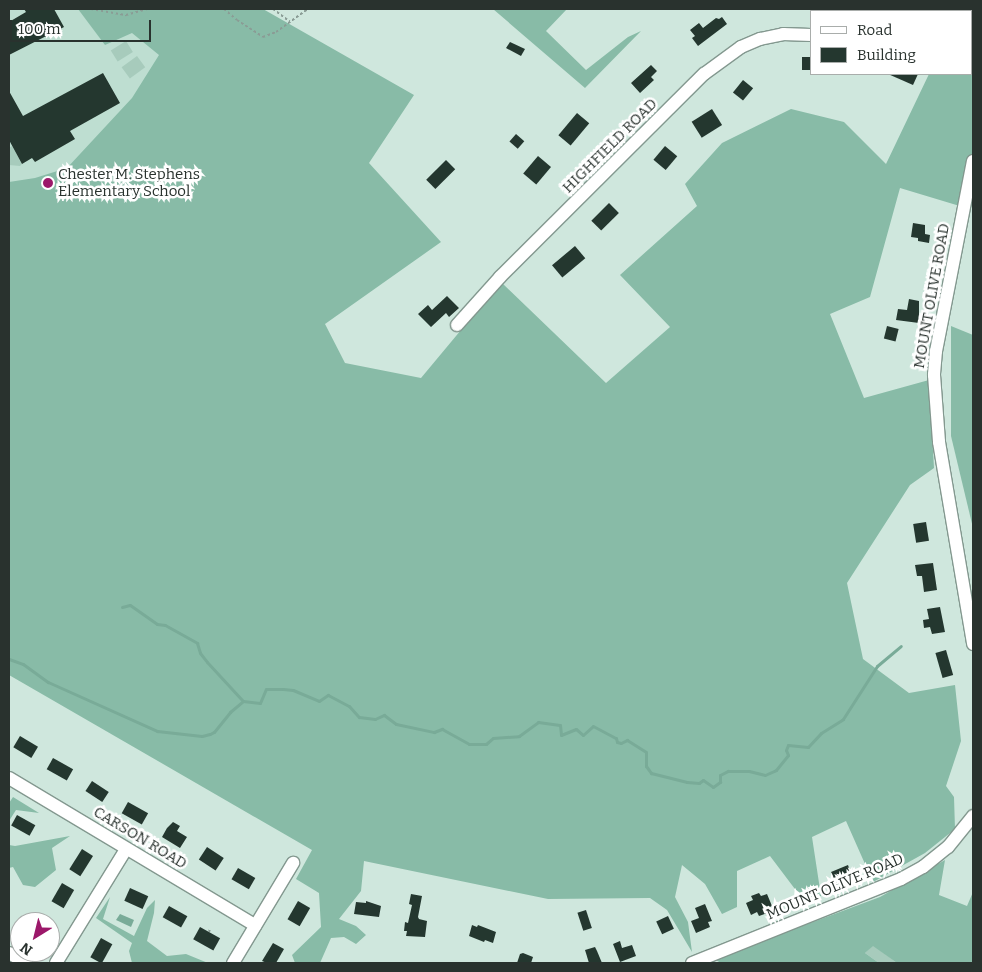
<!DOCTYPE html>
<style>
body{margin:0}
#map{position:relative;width:982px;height:972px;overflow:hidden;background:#cfe7dd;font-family:Bitter,serif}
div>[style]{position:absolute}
.built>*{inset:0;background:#beded1}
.green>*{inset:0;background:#a7cbbc;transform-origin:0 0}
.forest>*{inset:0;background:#88bba7}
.water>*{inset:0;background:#79ab98}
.stream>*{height:3px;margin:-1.5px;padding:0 1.5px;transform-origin:1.5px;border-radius:1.5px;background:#79ab98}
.building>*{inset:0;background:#24372f;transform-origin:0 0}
.path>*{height:2px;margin-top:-1px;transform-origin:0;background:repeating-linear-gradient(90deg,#8a9c95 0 2.5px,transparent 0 5px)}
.roads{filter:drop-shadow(1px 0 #83988f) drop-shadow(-1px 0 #83988f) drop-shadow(0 1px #83988f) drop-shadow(0 -1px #83988f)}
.minor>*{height:12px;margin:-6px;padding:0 6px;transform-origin:6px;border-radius:6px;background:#fff}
.dots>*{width:14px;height:14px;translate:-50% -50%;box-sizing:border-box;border:2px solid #fff;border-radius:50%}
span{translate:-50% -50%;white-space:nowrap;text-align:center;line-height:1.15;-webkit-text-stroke:5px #fff;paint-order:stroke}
.street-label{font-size:15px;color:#29322e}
.poi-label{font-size:15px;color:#29322e}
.left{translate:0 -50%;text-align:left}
.frame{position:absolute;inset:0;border:10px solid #29322e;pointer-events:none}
.legend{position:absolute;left:810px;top:10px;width:162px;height:65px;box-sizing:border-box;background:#fff;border:1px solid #a9adab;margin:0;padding:6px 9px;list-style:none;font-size:15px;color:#29322e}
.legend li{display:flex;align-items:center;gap:10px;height:25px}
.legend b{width:25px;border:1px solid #a9adab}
.north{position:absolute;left:10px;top:912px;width:50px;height:50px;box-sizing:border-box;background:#fff;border:1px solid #a9adab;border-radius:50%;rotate:216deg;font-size:14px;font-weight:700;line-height:20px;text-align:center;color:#29322e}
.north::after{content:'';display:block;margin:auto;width:18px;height:22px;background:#9c186a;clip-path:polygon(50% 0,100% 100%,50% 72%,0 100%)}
.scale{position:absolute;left:10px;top:20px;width:141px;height:22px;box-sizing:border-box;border:2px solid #29322e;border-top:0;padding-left:6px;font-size:15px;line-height:18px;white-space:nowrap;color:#29322e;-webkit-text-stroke:4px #fff;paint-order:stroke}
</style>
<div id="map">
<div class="built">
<i style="clip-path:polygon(9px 9px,116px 9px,168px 50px,9px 315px)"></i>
</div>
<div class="green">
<i style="left:126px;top:41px;width:13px;height:18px;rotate:58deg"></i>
<i style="left:137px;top:56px;width:14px;height:19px;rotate:54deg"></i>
<i style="clip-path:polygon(12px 146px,22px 164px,20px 166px,9px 165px,9px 148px)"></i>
<i style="clip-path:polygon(873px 945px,897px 963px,879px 963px,865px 953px)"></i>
</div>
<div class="forest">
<i style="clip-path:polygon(78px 9px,263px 9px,414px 95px,369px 163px,441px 242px,325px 324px,345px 363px,421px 378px,501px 282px,606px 383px,670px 327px,620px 275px,697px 206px,685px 184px,722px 143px,791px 109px,844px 122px,886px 164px,929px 74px,971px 74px,971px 27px,973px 28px,973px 149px,963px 207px,900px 188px,870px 297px,830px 314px,864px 398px,929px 380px,934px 468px,910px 485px,847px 583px,863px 659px,909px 693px,955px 685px,961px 741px,946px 786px,954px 797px,955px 829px,925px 853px,873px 882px,846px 821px,812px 837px,821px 896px,804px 901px,770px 856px,737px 871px,737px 907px,722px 914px,705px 884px,682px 865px,675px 897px,688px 922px,692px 952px,667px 910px,650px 898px,548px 899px,364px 861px,361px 891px,339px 919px,356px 926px,366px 935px,356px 944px,344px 937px,331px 938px,320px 963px,295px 963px,292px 955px,321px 927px,319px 893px,296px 879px,312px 850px,9px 675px,9px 182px,35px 178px,67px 168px,132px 98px,159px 55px,132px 33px,105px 45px)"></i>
<i style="clip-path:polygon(493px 9px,567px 9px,546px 31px,586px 70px,628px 37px,641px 31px,585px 88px)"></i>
<i style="clip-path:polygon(813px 9px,973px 9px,973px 15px,971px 15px,971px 11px,814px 11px)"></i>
<i style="clip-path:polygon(951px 326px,973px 335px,973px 528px,951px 436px)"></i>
<i style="clip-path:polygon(13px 797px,39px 813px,16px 810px,9px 821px,9px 803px)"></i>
<i style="clip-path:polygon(70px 836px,52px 848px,56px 870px,35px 887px,23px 885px,13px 867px,9px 868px,9px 845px,15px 846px)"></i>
<i style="clip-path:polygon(945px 860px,939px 895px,967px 906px,973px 892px,973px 963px,897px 963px,873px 946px,865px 953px,879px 963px,721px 963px,714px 959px,880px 897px)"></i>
<i style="clip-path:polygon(110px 897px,103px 919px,134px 936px,147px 908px,155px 900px,154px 913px,147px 941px,167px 956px,186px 954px,208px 963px,132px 963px,129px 951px,132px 943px,96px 918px)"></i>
</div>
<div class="water">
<i style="clip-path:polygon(120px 914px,134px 920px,131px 927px,116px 920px)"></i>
</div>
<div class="stream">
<i style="left:122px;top:607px;width:8px;rotate:-14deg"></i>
<i style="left:130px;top:605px;width:33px;rotate:35deg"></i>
<i style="left:157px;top:624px;width:8px;rotate:7deg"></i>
<i style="left:165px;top:625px;width:37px;rotate:29deg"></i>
<i style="left:197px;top:643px;width:10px;rotate:73deg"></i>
<i style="left:200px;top:653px;width:11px;rotate:52deg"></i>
<i style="left:207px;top:662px;width:53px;rotate:47.3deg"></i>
<i style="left:9px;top:659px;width:15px;rotate:20deg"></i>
<i style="left:23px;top:664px;width:31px;rotate:36deg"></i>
<i style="left:48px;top:682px;width:120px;rotate:24.2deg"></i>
<i style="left:157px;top:731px;width:45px;rotate:6.3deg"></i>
<i style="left:202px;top:736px;width:8px;rotate:-14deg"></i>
<i style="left:210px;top:734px;width:4px;rotate:-27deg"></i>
<i style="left:214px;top:732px;width:26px;rotate:-51deg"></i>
<i style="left:230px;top:712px;width:17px;rotate:-40deg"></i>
<i style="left:243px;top:701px;width:17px;rotate:7deg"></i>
<i style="left:260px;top:703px;width:15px;rotate:-67deg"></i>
<i style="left:266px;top:689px;width:17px"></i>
<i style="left:283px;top:689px;width:10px;rotate:6deg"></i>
<i style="left:293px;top:690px;width:28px;rotate:23deg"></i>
<i style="left:319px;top:701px;width:11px;rotate:-34deg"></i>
<i style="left:328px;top:695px;width:24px;rotate:28deg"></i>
<i style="left:349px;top:706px;width:15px;rotate:48deg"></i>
<i style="left:359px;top:717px;width:16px;rotate:7deg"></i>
<i style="left:375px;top:719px;width:10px;rotate:-24deg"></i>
<i style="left:384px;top:715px;width:15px;rotate:37deg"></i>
<i style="left:396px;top:724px;width:39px;rotate:12deg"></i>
<i style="left:434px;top:732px;width:9px;rotate:-21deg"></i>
<i style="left:442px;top:729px;width:31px;rotate:29deg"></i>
<i style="left:469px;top:744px;width:17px"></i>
<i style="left:486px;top:744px;width:9px;rotate:-41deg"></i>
<i style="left:493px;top:738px;width:26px;rotate:-4deg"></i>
<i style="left:519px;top:736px;width:24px;rotate:-36deg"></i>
<i style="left:538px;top:722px;width:22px;rotate:8deg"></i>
<i style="left:560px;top:725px;width:10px;rotate:84deg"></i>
<i style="left:561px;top:735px;width:16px;rotate:-22deg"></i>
<i style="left:576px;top:729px;width:9px;rotate:41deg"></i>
<i style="left:583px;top:735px;width:13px;rotate:-42deg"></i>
<i style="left:593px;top:726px;width:26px;rotate:28deg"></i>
<i style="left:616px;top:738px;width:4px;rotate:76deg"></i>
<i style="left:617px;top:742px;width:4px;rotate:14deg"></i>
<i style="left:621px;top:743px;width:7px;rotate:-27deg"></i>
<i style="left:627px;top:740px;width:22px;rotate:32deg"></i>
<i style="left:646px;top:752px;width:14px;rotate:90deg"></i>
<i style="left:646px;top:766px;width:9px;rotate:54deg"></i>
<i style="left:651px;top:773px;width:37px;rotate:14deg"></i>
<i style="left:687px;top:782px;width:12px;rotate:5deg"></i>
<i style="left:699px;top:783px;width:5px;rotate:-37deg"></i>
<i style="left:703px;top:780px;width:12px;rotate:35deg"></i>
<i style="left:713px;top:787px;width:9px;rotate:-36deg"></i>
<i style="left:720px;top:782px;width:7px;rotate:-90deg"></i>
<i style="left:720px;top:775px;width:9px;rotate:-27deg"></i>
<i style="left:728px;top:771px;width:21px"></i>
<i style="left:749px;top:771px;width:16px;rotate:14deg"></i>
<i style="left:765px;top:775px;width:12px;rotate:-24deg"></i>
<i style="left:776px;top:770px;width:19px;rotate:-51deg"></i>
<i style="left:788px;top:755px;width:5px;rotate:-112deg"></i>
<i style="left:786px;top:750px;width:5px;rotate:-68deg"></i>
<i style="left:788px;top:745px;width:20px;rotate:6deg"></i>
<i style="left:808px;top:747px;width:19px;rotate:-47deg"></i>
<i style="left:821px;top:733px;width:26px;rotate:-32deg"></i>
<i style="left:843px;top:719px;width:63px;rotate:-57.3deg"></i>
<i style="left:877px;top:666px;width:31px;rotate:-40deg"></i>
</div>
<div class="building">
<i style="clip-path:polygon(24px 9px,54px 9px,64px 27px,9px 55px,9px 22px,26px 12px)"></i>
<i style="clip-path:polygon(722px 17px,727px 24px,698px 46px,692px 38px,695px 36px,690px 30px,699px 23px,703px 28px,716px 18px,719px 19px)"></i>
<i style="clip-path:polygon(510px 42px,525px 49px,521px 56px,506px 48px)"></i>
<i style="left:811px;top:57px;width:13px;height:9px;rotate:90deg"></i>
<i style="clip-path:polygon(651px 65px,657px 71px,651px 77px,654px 80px,640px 93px,631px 83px)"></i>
<i style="clip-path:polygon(103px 73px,120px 103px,70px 131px,75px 139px,35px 162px,32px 158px,22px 164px,9px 140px,9px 91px,23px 116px)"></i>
<i style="clip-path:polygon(888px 74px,918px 74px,913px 85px)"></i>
<i style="left:743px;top:80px;width:13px;height:16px;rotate:39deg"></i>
<i style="left:712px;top:109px;width:19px;height:24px;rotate:58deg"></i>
<i style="left:577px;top:113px;width:16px;height:29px;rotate:40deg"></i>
<i style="left:516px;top:134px;width:11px;height:10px;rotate:41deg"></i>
<i style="left:665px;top:146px;width:16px;height:18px;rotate:40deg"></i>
<i style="left:538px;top:156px;width:17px;height:23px;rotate:40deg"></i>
<i style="left:446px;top:160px;width:13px;height:28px;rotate:45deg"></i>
<i style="left:609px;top:203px;width:14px;height:25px;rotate:45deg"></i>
<i style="clip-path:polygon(913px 223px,925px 225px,925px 234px,930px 235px,929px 243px,918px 241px,918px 238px,911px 237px)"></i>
<i style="left:575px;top:246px;width:16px;height:30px;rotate:50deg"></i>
<i style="clip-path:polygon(447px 296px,459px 308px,449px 317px,446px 313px,431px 327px,418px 314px,428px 305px,432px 310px)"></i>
<i style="clip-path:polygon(909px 299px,919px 301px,919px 323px,896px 320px,898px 309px,907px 310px)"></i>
<i style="left:887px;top:326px;width:12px;height:13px;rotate:14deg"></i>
<i style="left:926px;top:522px;width:19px;height:13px;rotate:81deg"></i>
<i style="clip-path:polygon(933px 563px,937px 590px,924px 592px,922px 576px,917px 576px,915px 565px)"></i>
<i style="clip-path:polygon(940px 607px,945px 632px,932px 634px,930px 627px,924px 628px,923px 620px,929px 619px,927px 609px)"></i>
<i style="left:946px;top:650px;width:26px;height:11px;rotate:74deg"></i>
<i style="left:20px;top:736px;width:21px;height:13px;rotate:31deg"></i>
<i style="left:53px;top:758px;width:23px;height:13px;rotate:29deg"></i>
<i style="left:92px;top:781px;width:20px;height:12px;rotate:33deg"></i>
<i style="left:128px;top:802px;width:23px;height:13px;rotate:29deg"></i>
<i style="left:17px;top:815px;width:21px;height:12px;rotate:29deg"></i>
<i style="clip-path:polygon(173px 822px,180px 826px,177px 831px,187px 837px,180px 848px,162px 837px,167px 828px)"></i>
<i style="left:207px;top:847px;width:20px;height:15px;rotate:33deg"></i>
<i style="left:82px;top:849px;width:13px;height:24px;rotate:32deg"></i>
<i style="clip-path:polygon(848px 865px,852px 877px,836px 885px,831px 872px)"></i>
<i style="left:238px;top:868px;width:20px;height:13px;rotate:30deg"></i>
<i style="left:62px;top:883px;width:14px;height:21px;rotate:30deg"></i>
<i style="left:130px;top:888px;width:20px;height:14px;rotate:24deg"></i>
<i style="clip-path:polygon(759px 893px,761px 896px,767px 894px,772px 906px,765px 909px,767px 913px,759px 916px,757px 912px,751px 915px,746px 903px,753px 900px,751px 896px)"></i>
<i style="clip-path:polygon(411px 894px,422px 896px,418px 917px,419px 919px,427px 921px,425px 937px,406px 936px,407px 931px,404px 931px,405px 922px,408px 923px,412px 905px,409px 904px)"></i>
<i style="left:298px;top:901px;width:14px;height:21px;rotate:30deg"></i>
<i style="clip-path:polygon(366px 901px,381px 906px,379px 917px,354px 914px,356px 902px,366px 903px)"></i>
<i style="clip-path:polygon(705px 904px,712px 921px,708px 922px,710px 927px,696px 933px,691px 921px,699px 918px,695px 908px)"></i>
<i style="left:169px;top:906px;width:21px;height:13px;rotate:29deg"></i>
<i style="left:586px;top:910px;width:19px;height:9px;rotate:72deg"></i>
<i style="left:668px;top:916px;width:14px;height:13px;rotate:65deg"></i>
<i style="clip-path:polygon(472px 925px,477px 927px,478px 925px,496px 932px,493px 943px,485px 940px,484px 942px,469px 936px)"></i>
<i style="left:200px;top:927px;width:23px;height:14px;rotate:29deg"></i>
<i style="left:101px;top:938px;width:13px;height:22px;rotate:29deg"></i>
<i style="clip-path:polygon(620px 941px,622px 948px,632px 945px,636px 956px,620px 962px,613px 944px)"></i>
<i style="clip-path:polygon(273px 943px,284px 949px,276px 963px,267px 963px,262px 961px)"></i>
<i style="clip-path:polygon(595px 947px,597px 951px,602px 963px,589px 963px,585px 950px)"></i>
<i style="clip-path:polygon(523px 953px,533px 957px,531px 963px,517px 963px,520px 954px)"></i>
</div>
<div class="path">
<i style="left:91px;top:9px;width:36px;rotate:10deg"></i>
<i style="left:126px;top:15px;width:22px;rotate:-16deg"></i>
<i style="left:224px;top:9px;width:17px;rotate:40deg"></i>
<i style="left:237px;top:20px;width:31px;rotate:33deg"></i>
<i style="left:263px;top:37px;width:14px;rotate:-21deg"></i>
<i style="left:276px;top:32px;width:39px;rotate:-36deg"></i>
<i style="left:273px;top:9px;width:21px;rotate:37deg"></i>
<i style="left:209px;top:932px;width:3px;rotate:-72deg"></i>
</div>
<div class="roads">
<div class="minor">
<i style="left:971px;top:20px;width:2px"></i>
<i style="left:973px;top:161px;width:194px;rotate:101deg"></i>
<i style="left:936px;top:351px;width:24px;rotate:95deg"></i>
<i style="left:934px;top:375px;width:67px;rotate:85.7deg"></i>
<i style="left:939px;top:442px;width:205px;rotate:80.4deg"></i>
<i style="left:457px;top:325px;width:64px;rotate:-48.1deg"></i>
<i style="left:500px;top:277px;width:288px;rotate:-44.9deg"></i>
<i style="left:704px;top:74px;width:46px;rotate:-36.1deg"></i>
<i style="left:741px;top:47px;width:21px;rotate:-23deg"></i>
<i style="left:760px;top:39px;width:24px;rotate:-12deg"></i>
<i style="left:783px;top:34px;width:28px;rotate:2deg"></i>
<i style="left:9px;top:778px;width:287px;rotate:30.9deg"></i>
<i style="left:9px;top:953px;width:20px;rotate:30deg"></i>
<i style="left:56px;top:963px;width:134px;rotate:-58.4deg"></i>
<i style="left:233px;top:963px;width:117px;rotate:-59deg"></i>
<i style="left:692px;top:963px;width:225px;rotate:-21.9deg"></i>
<i style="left:901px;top:879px;width:25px;rotate:-29deg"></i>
<i style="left:923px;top:867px;width:32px;rotate:-39deg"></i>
<i style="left:948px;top:847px;width:40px;rotate:-51deg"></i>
</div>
</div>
<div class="dots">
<i style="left:48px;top:183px;background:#9c186a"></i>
</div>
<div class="street-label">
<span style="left:610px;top:146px;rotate:-45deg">HIGHFIELD ROAD</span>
<span style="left:932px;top:296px;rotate:-80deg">MOUNT OLIVE ROAD</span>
<span style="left:140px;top:838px;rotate:31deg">CARSON ROAD</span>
<span style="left:835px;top:887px;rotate:-23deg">MOUNT OLIVE ROAD</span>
</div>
<div class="poi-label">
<span class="left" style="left:58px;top:183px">Chester M. Stephens<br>Elementary School</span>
</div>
<div class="frame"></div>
<ul class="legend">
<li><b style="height:6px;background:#fff"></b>Road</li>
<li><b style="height:14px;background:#24372f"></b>Building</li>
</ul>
<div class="north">N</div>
<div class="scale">100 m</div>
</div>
